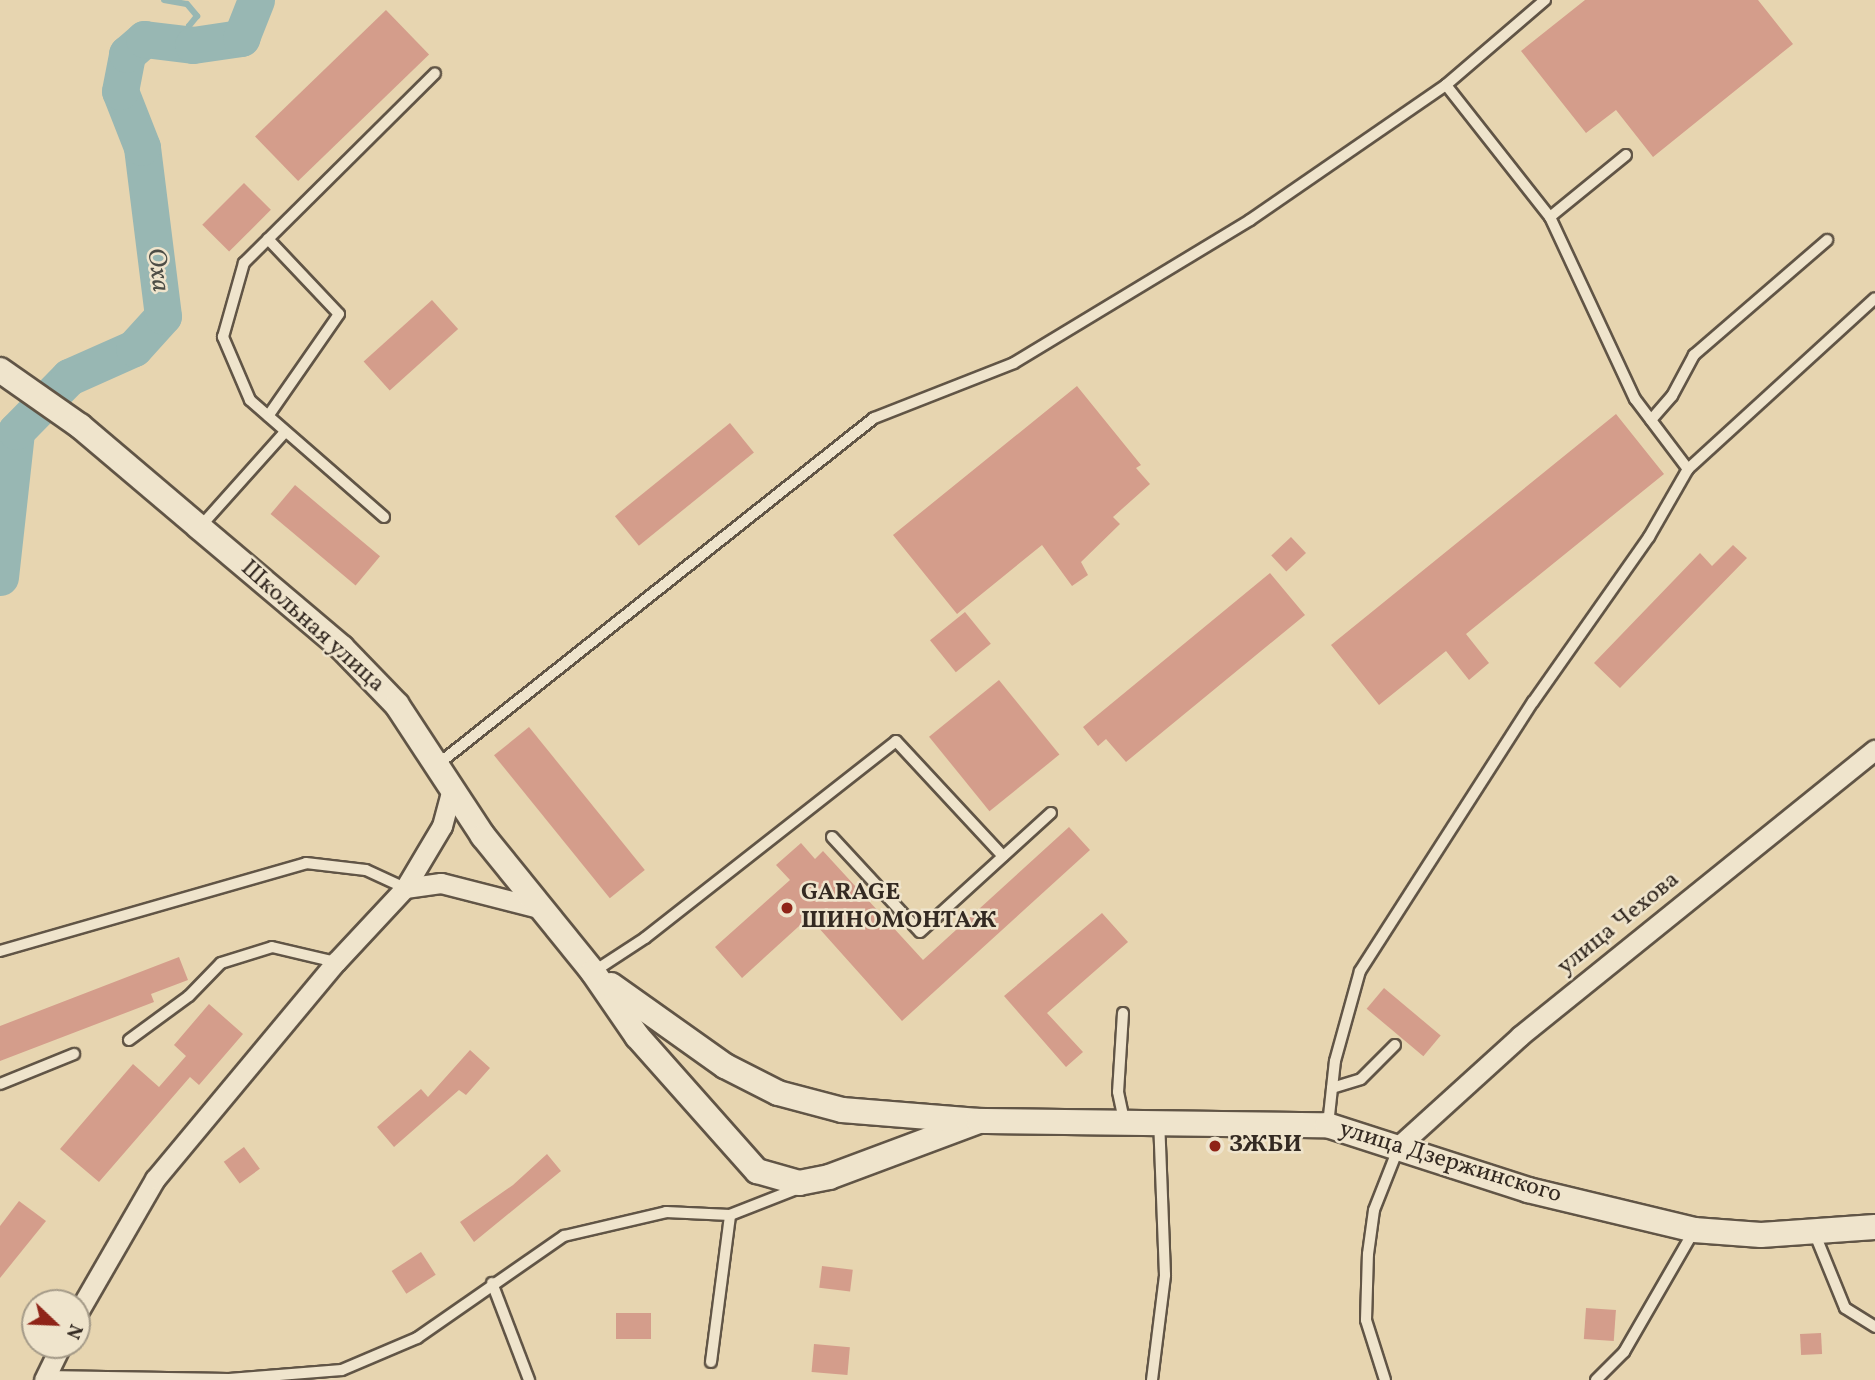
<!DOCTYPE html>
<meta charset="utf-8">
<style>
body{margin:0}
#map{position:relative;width:1875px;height:1380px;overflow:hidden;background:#e7d5b0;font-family:Vollkorn,serif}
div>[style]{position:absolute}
.stream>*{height:6px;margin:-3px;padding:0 3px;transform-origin:3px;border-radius:3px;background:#98b7b3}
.river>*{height:37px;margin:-18.5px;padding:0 18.5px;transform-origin:18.5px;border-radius:18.5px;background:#98b7b3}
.building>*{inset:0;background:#d49d8b;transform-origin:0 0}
.roads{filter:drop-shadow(2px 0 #615546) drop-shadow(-2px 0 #615546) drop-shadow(0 2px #615546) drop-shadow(0 -2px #615546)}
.service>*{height:10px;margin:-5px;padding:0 5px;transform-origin:5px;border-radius:5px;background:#efe4cc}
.minor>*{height:19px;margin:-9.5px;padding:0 9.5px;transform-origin:9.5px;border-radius:9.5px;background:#efe4cc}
.tertiary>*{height:24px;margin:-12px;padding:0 12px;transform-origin:12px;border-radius:12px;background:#efe4cc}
.dots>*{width:19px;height:19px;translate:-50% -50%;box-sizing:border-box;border:4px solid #efe4cc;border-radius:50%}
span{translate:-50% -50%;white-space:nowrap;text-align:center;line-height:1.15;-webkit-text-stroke:5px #efe4cc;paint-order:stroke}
.street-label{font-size:24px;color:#342a22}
.poi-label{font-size:24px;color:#342a22;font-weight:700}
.left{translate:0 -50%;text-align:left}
.water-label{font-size:26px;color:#4d4d46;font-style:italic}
.north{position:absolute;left:21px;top:1289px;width:70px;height:70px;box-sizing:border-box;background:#efe4cc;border:2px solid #a49a88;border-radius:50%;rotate:113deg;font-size:19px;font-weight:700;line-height:28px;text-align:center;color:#342a22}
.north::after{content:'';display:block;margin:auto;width:24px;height:32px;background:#8f2418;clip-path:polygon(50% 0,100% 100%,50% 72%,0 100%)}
</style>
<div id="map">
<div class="stream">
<i style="left:164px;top:0;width:23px;rotate:10deg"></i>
<i style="left:187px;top:4px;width:16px;rotate:50deg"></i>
<i style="left:197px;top:16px;width:13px;rotate:129deg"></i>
<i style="left:189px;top:26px;width:19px;rotate:78deg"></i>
</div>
<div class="river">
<i style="left:0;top:577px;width:147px;rotate:-83.7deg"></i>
<i style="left:16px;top:431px;width:76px;rotate:-45.5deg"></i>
<i style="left:69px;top:377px;width:71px;rotate:-24deg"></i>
<i style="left:134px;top:348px;width:43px;rotate:-47.8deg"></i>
<i style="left:163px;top:316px;width:170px;rotate:-97.1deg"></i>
<i style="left:142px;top:147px;width:60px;rotate:-111.4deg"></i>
<i style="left:120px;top:91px;width:38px;rotate:-79deg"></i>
<i style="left:127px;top:54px;width:23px;rotate:-41deg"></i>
<i style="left:144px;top:39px;width:49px;rotate:7deg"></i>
<i style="left:193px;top:45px;width:49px;rotate:-8.3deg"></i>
<i style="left:241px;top:38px;width:41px;rotate:-68.5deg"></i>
</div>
<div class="building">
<i style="clip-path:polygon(1585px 0,1758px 0,1793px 44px,1653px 157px,1616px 110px,1586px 133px,1521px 51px)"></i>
<i style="left:386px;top:10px;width:62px;height:182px;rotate:46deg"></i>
<i style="left:244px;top:183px;width:38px;height:59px;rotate:45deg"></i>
<i style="left:432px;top:300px;width:39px;height:92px;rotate:48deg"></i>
<i style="clip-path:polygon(1077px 386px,1141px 465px,1136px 468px,1150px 484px,1113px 517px,1120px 524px,1081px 562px,1088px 575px,1072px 586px,1042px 545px,957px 614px,893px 535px)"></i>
<i style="clip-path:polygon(1616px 414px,1664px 474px,1466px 634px,1489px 663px,1469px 680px,1446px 651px,1379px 705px,1331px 645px)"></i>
<i style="left:730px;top:423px;width:38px;height:148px;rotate:51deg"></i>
<i style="left:295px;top:485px;width:111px;height:38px;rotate:40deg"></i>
<i style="left:1291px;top:537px;width:22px;height:27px;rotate:47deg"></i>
<i style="clip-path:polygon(1733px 545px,1747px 558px,1620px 688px,1594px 663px,1700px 553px,1712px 566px)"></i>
<i style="clip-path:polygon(1270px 573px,1305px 615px,1126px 762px,1106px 739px,1098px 746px,1083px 727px)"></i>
<i style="left:965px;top:612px;width:41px;height:45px;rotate:51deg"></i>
<i style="left:999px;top:680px;width:96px;height:90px;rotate:51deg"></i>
<i style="left:529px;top:727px;width:184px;height:45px;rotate:51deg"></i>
<i style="clip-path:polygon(1069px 827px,1090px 850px,902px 1021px,809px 917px,742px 978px,715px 947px,790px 880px,776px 865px,801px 843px,815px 859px,823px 851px,923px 960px)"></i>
<i style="clip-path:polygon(1102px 913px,1128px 942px,1047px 1013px,1083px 1052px,1066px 1067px,1004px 996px)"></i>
<i style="clip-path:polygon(179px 957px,188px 980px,151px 994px,154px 1002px,0 1061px,0 1026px)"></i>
<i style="left:1384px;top:988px;width:74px;height:27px;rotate:40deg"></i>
<i style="clip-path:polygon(209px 1004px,243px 1034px,199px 1085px,190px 1077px,99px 1182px,60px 1149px,133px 1064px,159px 1087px,186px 1056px,174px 1045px)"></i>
<i style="clip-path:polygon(470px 1050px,490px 1068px,466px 1095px,459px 1090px,394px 1147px,377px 1127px,421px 1089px,428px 1097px)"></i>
<i style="left:244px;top:1147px;width:27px;height:25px;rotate:54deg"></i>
<i style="clip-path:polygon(547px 1154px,561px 1171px,474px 1242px,460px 1222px,513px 1185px)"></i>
<i style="clip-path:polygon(19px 1201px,46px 1221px,0 1278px,0 1226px)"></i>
<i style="left:421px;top:1252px;width:27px;height:35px;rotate:57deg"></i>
<i style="left:822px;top:1266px;width:31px;height:22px;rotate:7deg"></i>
<i style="left:1586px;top:1308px;width:30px;height:31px;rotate:4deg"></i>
<i style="left:616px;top:1313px;width:35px;height:26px"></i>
<i style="left:1821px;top:1333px;width:21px;height:21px;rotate:87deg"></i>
<i style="left:814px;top:1344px;width:36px;height:28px;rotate:5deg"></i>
</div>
<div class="roads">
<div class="service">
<i style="left:1545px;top:0;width:130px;rotate:139.4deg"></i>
<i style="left:1446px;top:85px;width:168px;rotate:51.8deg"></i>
<i style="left:1550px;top:217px;width:201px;rotate:65deg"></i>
<i style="left:1635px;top:399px;width:88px;rotate:52.9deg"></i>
<i style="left:1550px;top:217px;width:98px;rotate:-39.2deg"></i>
<i style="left:268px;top:239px;width:103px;rotate:46.6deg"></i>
<i style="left:339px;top:314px;width:124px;rotate:124.8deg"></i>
<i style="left:1651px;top:420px;width:32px;rotate:-49deg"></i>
<i style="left:1672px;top:396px;width:47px;rotate:-61.8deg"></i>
<i style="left:1694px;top:355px;width:176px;rotate:-40.8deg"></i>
<i style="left:384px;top:517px;width:178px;rotate:-138.9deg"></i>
<i style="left:250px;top:400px;width:69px;rotate:-113.2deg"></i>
<i style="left:223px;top:337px;width:77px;rotate:-74.2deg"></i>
<i style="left:244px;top:263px;width:269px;rotate:-44.8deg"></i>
<i style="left:200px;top:527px;width:127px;rotate:-48.2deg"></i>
<i style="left:437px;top:765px;width:558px;rotate:-38.45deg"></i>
<i style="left:874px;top:418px;width:150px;rotate:-21.4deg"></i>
<i style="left:1014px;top:363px;width:276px;rotate:-31.2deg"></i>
<i style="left:1250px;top:220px;width:238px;rotate:-34.6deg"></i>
<i style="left:832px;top:837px;width:129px;rotate:47.2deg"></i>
<i style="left:920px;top:932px;width:177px;rotate:-42.3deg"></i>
<i style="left:0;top:951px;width:318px;rotate:-16deg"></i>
<i style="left:306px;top:863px;width:60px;rotate:6.7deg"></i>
<i style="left:366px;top:870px;width:43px;rotate:24.8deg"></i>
<i style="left:593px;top:972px;width:62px;rotate:-33.2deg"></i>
<i style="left:645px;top:938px;width:319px;rotate:-38.1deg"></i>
<i style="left:896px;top:741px;width:157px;rotate:47.1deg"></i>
<i style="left:1123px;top:1013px;width:79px;rotate:93.6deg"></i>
<i style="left:1118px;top:1092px;width:29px;rotate:78deg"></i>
<i style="left:129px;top:1040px;width:74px;rotate:-36.3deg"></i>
<i style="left:189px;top:996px;width:46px;rotate:-45.9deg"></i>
<i style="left:221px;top:963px;width:53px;rotate:-17.4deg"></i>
<i style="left:272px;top:947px;width:66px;rotate:13.2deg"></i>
<i style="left:0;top:1084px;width:80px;rotate:-22.1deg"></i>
<i style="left:1332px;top:1088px;width:30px;rotate:-17deg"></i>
<i style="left:1361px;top:1079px;width:48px;rotate:-45deg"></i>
<i style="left:1328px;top:1125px;width:64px;rotate:-83.8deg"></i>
<i style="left:1335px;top:1061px;width:93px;rotate:-74.5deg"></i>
<i style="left:1360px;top:971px;width:320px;rotate:-57.3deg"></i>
<i style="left:1533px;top:702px;width:202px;rotate:-54.9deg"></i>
<i style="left:1649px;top:537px;width:78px;rotate:-60.2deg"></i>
<i style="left:1688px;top:469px;width:253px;rotate:-42.4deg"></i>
<i style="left:1814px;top:1232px;width:82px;rotate:67.8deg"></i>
<i style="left:1845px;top:1308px;width:36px;rotate:32deg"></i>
<i style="left:492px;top:1283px;width:104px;rotate:69.1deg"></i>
<i style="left:711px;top:1362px;width:148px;rotate:-82.6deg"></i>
<i style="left:45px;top:1376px;width:184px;rotate:0.9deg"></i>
<i style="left:229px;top:1379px;width:113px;rotate:-4.6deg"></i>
<i style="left:342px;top:1370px;width:82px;rotate:-23.1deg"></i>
<i style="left:417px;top:1338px;width:179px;rotate:-34.8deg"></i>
<i style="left:564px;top:1236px;width:105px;rotate:-13.2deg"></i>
<i style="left:666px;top:1212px;width:64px;rotate:2.7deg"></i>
<i style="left:730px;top:1215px;width:74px;rotate:-21.4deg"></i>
<i style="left:1152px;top:1380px;width:106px;rotate:-82.9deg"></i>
<i style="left:1165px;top:1275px;width:153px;rotate:-92.2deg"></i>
<i style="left:1385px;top:1380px;width:63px;rotate:-107.6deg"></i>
<i style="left:1366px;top:1320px;width:66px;rotate:-88.3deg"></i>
<i style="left:1368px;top:1254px;width:44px;rotate:-82.2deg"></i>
<i style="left:1374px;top:1210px;width:66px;rotate:-68.5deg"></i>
<i style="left:1596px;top:1380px;width:40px;rotate:-45deg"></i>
<i style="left:1624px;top:1352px;width:140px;rotate:-60deg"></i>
</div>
<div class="minor">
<i style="left:405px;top:888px;width:72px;rotate:-59.2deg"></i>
<i style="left:442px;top:826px;width:35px;rotate:-75deg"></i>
<i style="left:1400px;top:1145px;width:162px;rotate:-42.2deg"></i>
<i style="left:1520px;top:1036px;width:456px;rotate:-38.9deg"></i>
<i style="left:77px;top:1314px;width:156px;rotate:-60deg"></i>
<i style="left:155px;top:1179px;width:283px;rotate:-50.2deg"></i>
<i style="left:336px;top:962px;width:101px;rotate:-47deg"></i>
<i style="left:405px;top:888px;width:36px;rotate:-8deg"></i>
<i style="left:441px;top:883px;width:101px;rotate:14.3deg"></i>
<i style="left:44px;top:1380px;width:39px;rotate:-64deg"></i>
</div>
<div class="tertiary">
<i style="left:0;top:370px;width:98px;rotate:35deg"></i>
<i style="left:80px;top:426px;width:156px;rotate:40.3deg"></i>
<i style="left:199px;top:527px;width:187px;rotate:40.2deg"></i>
<i style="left:342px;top:648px;width:79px;rotate:46deg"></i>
<i style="left:397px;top:705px;width:157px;rotate:56.7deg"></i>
<i style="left:483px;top:836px;width:175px;rotate:51deg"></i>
<i style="left:593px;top:972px;width:78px;rotate:55.5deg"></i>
<i style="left:637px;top:1036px;width:181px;rotate:48.4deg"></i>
<i style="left:757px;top:1171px;width:44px;rotate:15.9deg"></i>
<i style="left:799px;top:1183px;width:31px;rotate:-11deg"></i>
<i style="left:829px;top:1177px;width:160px;rotate:-20.5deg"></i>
<i style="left:611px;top:985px;width:140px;rotate:35.4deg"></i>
<i style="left:725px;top:1066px;width:59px;rotate:27deg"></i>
<i style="left:778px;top:1093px;width:66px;rotate:14.9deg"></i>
<i style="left:842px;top:1110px;width:137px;rotate:4.6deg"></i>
<i style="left:979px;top:1121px;width:348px;rotate:0.7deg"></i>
<i style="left:1327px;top:1125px;width:211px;rotate:17.9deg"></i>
<i style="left:1528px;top:1190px;width:171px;rotate:13.5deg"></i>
<i style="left:1694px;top:1230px;width:67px;rotate:4.3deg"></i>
<i style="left:1761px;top:1235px;width:114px;rotate:-4deg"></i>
</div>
</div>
<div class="dots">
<i style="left:787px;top:908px;background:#8f2418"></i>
<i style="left:1215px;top:1146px;background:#8f2418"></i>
</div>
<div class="street-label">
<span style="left:312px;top:627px;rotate:42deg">Школьная улица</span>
<span style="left:1619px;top:924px;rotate:-39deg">улица Чехова</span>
<span style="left:1450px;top:1163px;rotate:17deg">улица Дзержинского</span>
</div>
<div class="poi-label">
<span class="left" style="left:801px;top:908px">GARAGE<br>ШИНОМОНТАЖ</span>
<span class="left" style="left:1229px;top:1146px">ЗЖБИ</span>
</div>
<div class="water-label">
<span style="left:157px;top:270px;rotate:83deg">Оха</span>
</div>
<div class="north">N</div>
</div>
